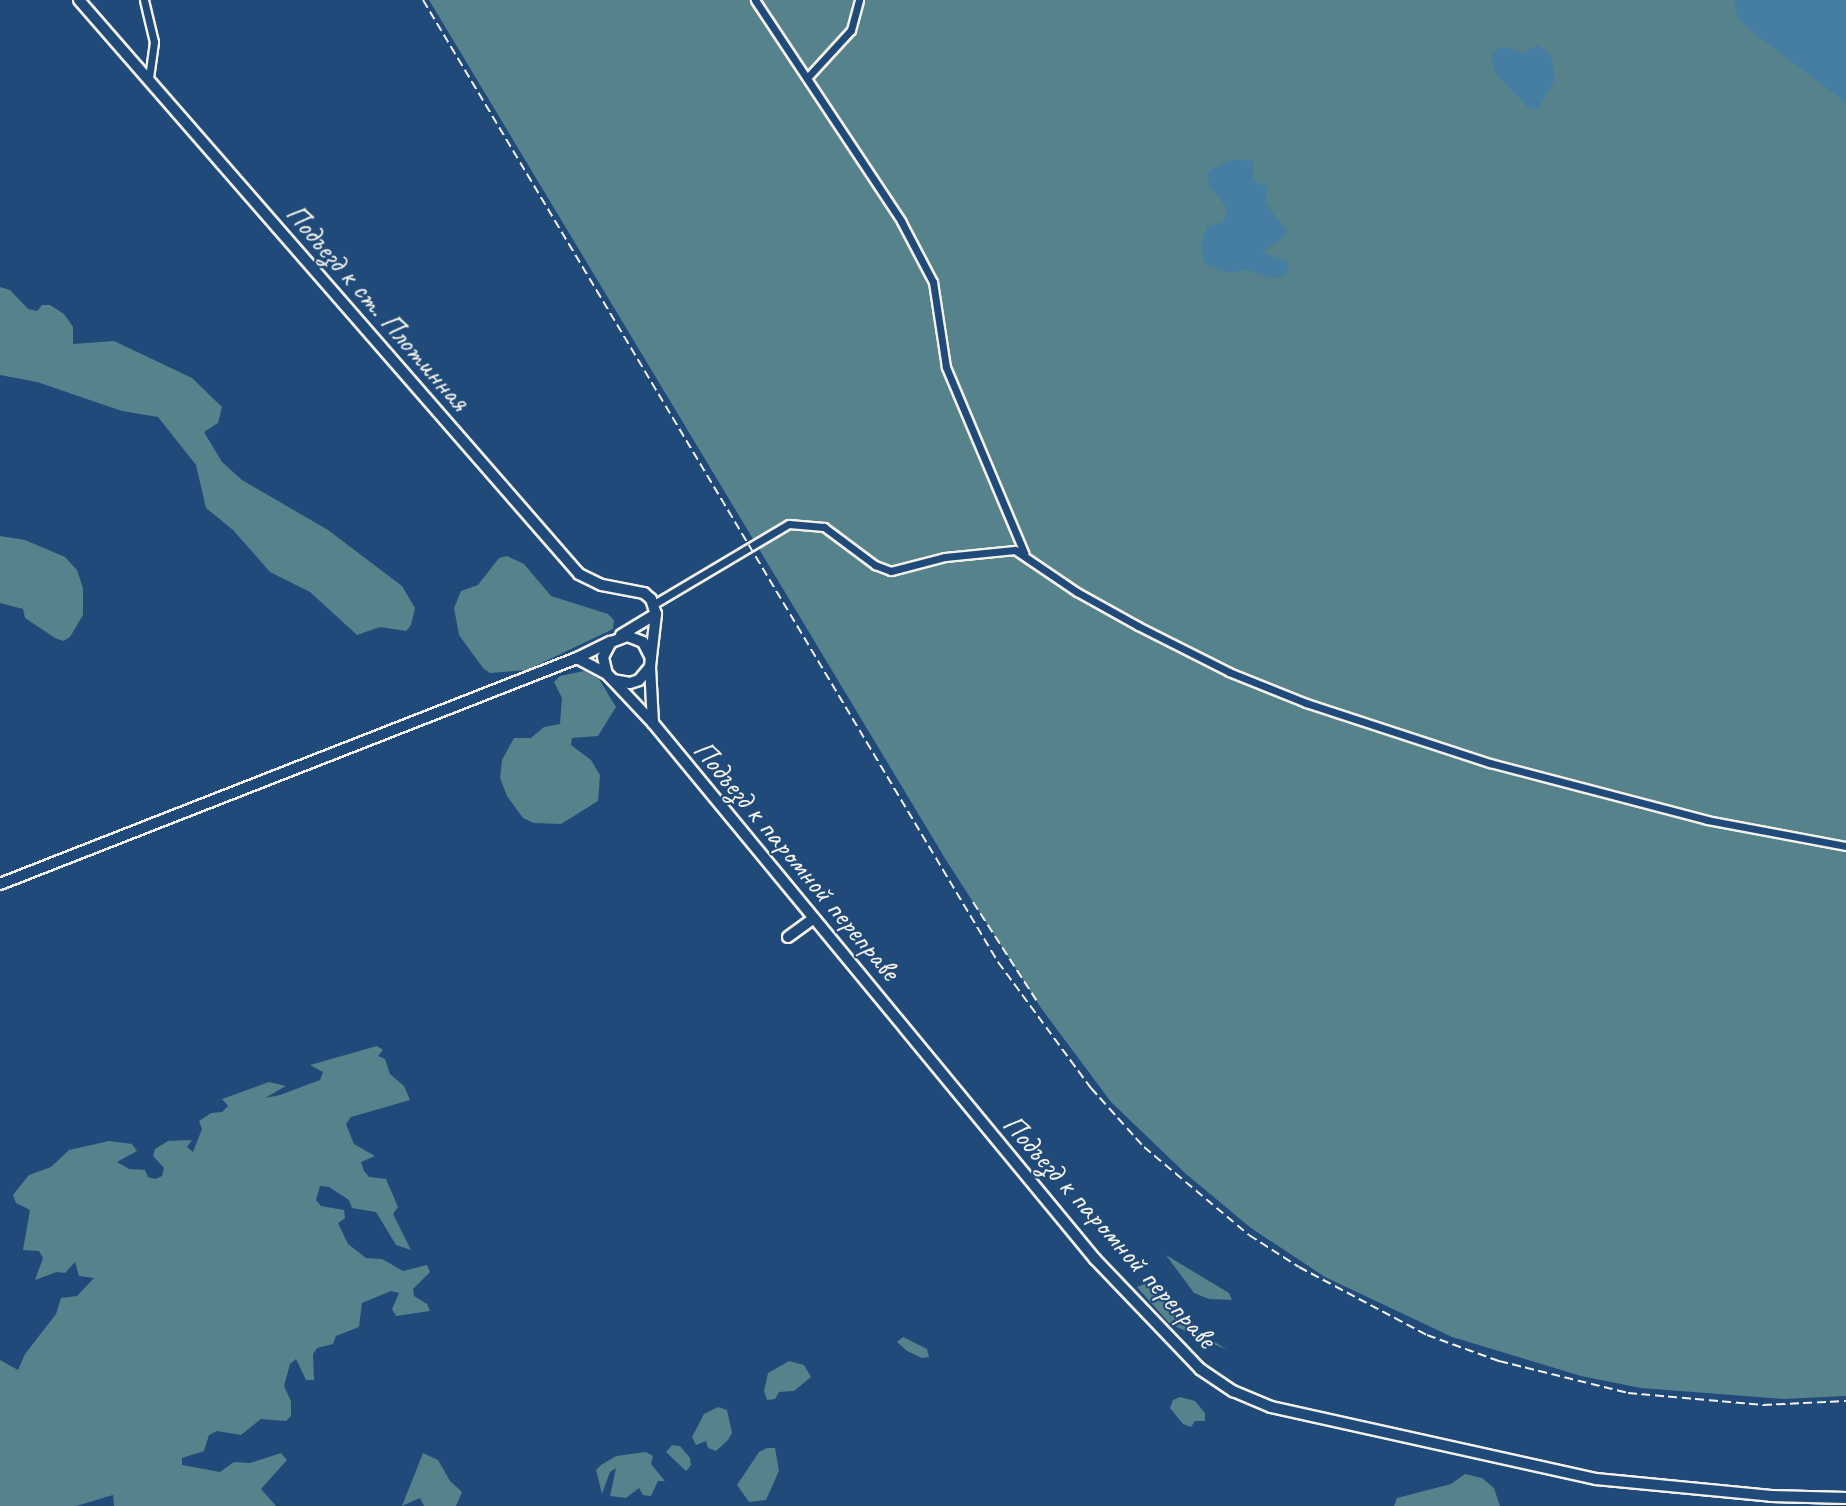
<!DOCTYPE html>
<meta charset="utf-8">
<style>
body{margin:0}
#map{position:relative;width:1846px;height:1506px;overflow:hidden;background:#1f4a7a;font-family:Caveat,sans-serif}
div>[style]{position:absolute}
.green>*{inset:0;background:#55828b}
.water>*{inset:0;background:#467da2}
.roads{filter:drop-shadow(2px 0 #f4f1e8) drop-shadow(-2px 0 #f4f1e8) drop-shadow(0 2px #f4f1e8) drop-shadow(0 -2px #f4f1e8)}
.street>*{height:7px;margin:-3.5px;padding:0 3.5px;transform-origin:3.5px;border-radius:3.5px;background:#1f4a7a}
.secondary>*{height:10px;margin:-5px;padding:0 5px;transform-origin:5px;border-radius:5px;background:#1f4a7a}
.rail>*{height:2px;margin-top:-1px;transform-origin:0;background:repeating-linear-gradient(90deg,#f4f1e8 0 9px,transparent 0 13.5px)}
span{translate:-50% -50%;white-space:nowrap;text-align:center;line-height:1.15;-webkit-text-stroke:4.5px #1f4a7a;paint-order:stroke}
.street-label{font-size:30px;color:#f4f1e8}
</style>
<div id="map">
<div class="green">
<i style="clip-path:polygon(429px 0,1846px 0,1846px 1396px,1784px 1399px,1641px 1388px,1581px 1376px,1452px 1337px,1325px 1277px,1251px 1228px,1186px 1174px,1111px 1102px,1041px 1008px,946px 860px)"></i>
<i style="clip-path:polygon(0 287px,10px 290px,28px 309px,37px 311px,42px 305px,50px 305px,64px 314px,73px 327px,73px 344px,114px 341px,192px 378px,222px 407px,218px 423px,204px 432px,222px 462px,242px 480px,328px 530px,402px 586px,415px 608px,411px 625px,406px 631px,380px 627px,357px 635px,310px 592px,270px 572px,233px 530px,206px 508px,196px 465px,158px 417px,122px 411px,37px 382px,0 375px)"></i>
<i style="clip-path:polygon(0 536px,25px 540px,65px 557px,77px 570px,83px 588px,83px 615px,70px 637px,63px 641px,55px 638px,25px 618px,23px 609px,0 603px)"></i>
<i style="clip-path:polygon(507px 556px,524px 564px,551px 596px,608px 614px,614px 620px,613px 629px,527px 670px,490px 673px,483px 668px,459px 635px,454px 608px,461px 591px,478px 585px,499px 558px)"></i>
<i style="clip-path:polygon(584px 671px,599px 679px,616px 707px,598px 736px,572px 738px,571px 745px,591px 760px,600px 775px,598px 801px,561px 824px,534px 823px,523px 818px,507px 796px,500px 778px,502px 760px,514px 738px,531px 738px,544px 727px,560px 724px,562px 698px,554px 682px,560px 676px)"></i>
<i style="clip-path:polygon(377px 1046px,383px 1050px,378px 1056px,385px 1059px,390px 1074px,404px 1086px,410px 1100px,351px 1117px,346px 1124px,354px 1144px,375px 1156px,361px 1162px,364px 1171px,369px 1177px,386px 1179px,398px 1207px,393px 1214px,411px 1250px,396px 1245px,376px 1212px,352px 1208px,349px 1200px,329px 1187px,320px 1186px,316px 1200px,321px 1206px,344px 1210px,345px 1218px,338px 1223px,348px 1244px,366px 1258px,382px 1259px,403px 1271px,427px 1265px,430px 1272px,413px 1289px,414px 1296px,427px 1304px,430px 1311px,396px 1316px,392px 1309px,399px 1293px,391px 1291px,362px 1303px,359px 1327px,336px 1336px,333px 1344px,317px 1348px,313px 1354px,314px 1380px,306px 1380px,296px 1359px,290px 1364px,284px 1386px,291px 1401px,291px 1416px,286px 1421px,261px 1419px,241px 1435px,217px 1431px,209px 1435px,204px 1451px,182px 1458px,182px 1465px,220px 1472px,234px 1462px,250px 1463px,281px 1453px,287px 1460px,261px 1489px,276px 1506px,114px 1506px,113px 1495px,76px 1506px,0 1506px,0 1360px,18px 1370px,25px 1354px,56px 1314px,61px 1298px,77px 1296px,94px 1278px,79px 1276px,75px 1262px,65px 1273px,57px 1272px,35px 1280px,43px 1258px,39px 1251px,23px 1250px,30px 1210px,16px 1203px,13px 1195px,29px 1175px,51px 1167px,69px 1150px,109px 1141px,132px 1144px,137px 1151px,117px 1162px,129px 1169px,145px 1170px,148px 1177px,155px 1179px,162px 1176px,164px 1168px,153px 1156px,155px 1149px,168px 1141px,192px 1140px,187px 1147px,193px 1152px,202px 1129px,199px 1121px,211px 1113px,222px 1112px,228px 1106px,222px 1099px,269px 1082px,286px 1086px,265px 1098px,280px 1095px,320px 1080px,323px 1072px,310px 1065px)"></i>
<i style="clip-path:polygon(1166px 1255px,1229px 1293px,1232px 1300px,1209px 1299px,1194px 1293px)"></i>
<i style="clip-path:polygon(1145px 1284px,1175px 1307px,1181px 1320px,1227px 1350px,1170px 1324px,1137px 1287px)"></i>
<i style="clip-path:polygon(903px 1337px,927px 1349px,929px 1357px,922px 1358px,907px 1351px,897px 1342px)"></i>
<i style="clip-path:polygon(789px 1361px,804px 1365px,811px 1377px,794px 1391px,779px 1392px,775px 1399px,767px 1400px,764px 1391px,768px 1373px)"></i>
<i style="clip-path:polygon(1180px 1397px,1195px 1401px,1205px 1413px,1205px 1421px,1195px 1421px,1191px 1427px,1183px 1424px,1170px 1408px,1173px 1400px)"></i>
<i style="clip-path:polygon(718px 1407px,727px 1410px,732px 1433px,728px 1440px,716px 1451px,708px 1448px,706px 1441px,696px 1445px,692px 1437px,704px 1414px)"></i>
<i style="clip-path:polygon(672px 1445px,680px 1446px,690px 1458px,691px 1465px,686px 1471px,666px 1452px)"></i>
<i style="clip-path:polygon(767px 1448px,775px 1448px,779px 1471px,766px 1500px,749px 1502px,737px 1485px,759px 1452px)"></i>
<i style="clip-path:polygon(646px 1452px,653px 1456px,651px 1464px,665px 1481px,658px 1481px,651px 1496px,643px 1495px,639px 1488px,626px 1498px,610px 1496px,616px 1468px,610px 1472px,602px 1494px,596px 1470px,601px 1465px,616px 1456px)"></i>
<i style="clip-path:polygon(423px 1453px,438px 1460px,450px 1481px,462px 1492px,456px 1506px,424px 1506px,420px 1498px,402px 1506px)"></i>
<i style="clip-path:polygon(1465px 1474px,1482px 1478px,1494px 1488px,1500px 1506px,1394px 1506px,1397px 1498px,1451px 1484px)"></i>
</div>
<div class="water">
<i style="clip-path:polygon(1734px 0,1846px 0,1846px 103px,1749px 29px,1737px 16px)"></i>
<i style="clip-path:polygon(1538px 45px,1551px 56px,1555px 80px,1538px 108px,1529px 109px,1494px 72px,1492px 54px,1498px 48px,1507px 47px,1523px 53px)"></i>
<i style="clip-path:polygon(1232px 159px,1253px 161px,1253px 181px,1268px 186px,1265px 203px,1287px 230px,1283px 238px,1261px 252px,1287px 262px,1289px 270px,1283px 276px,1270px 278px,1249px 270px,1226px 273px,1204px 263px,1201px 244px,1207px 227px,1223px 222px,1228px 210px,1209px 185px,1207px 172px)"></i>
</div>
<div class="roads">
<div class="street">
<i style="left:144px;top:0;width:43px;rotate:76.6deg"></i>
<i style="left:154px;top:42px;width:37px;rotate:98deg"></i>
<i style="left:755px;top:0;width:265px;rotate:56.5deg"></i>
<i style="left:901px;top:221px;width:69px;rotate:62.3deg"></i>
<i style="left:933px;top:282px;width:86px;rotate:81.3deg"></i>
<i style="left:946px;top:367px;width:202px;rotate:67.2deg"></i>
<i style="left:807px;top:78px;width:65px;rotate:-47.5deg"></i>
<i style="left:851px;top:30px;width:31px;rotate:-75deg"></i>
<i style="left:654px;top:604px;width:157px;rotate:-30.7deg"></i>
<i style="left:789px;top:524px;width:35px;rotate:5deg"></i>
<i style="left:824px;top:527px;width:64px;rotate:36.7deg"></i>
<i style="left:875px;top:565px;width:17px;rotate:21deg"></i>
<i style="left:891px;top:571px;width:56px;rotate:-14.5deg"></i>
<i style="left:945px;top:557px;width:70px;rotate:-5.7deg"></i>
<i style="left:1015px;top:550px;width:75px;rotate:34.1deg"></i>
<i style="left:1077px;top:592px;width:70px;rotate:29.1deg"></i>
<i style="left:1138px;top:626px;width:102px;rotate:26.8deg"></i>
<i style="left:1229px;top:672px;width:83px;rotate:21.9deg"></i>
<i style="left:1306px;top:703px;width:194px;rotate:18.1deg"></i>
<i style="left:1490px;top:763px;width:224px;rotate:14.7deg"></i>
<i style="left:1707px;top:820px;width:141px;rotate:10.6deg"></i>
</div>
<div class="secondary">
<i style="left:79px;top:0;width:761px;rotate:48.94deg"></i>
<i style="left:579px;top:574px;width:25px;rotate:26deg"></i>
<i style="left:602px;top:585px;width:43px;rotate:10.8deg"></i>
<i style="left:644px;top:593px;width:9px;rotate:41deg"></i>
<i style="left:651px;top:599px;width:16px;rotate:72deg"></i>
<i style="left:656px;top:614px;width:43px;rotate:96.6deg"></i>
<i style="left:621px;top:635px;width:41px;rotate:-31deg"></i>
<i style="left:577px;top:658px;width:34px;rotate:28deg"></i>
<i style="left:607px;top:674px;width:8px;rotate:45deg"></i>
<i style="left:613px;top:680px;width:17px;rotate:10deg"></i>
<i style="left:630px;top:683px;width:9px;rotate:-18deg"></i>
<i style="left:639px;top:680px;width:17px;rotate:-50deg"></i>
<i style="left:650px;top:667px;width:9px;rotate:-84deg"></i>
<i style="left:651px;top:658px;width:18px;rotate:-117deg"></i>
<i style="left:643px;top:642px;width:17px;rotate:-159deg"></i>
<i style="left:627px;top:636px;width:17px;rotate:159deg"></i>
<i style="left:611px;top:642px;width:17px;rotate:118deg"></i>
<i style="left:603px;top:657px;width:17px;rotate:77deg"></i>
<i style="left:607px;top:674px;width:67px;rotate:46.8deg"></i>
<i style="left:653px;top:723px;width:695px;rotate:50.49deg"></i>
<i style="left:1095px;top:1259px;width:152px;rotate:46.3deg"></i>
<i style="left:1200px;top:1369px;width:40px;rotate:34deg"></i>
<i style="left:1233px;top:1391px;width:41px;rotate:22.8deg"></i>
<i style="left:1271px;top:1407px;width:333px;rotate:12.5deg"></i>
<i style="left:1596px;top:1479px;width:176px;rotate:5.5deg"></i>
<i style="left:1771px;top:1496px;width:75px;rotate:1.5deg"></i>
<i style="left:650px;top:667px;width:56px;rotate:86.9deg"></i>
<i style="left:0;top:884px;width:620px;rotate:-21.39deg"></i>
<i style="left:577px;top:658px;width:37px;rotate:-26deg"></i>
<i style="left:788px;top:937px;width:31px;rotate:-36deg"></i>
</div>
</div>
<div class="rail">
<i style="left:423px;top:0;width:1121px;rotate:59.13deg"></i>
<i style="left:998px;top:962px;width:157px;rotate:53.6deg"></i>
<i style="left:1091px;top:1088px;width:79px;rotate:48.1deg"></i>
<i style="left:1144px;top:1147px;width:137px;rotate:40deg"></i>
<i style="left:1249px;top:1235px;width:59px;rotate:32.6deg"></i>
<i style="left:1299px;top:1267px;width:145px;rotate:28deg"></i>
<i style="left:1427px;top:1335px;width:77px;rotate:19.9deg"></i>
<i style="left:1499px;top:1361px;width:133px;rotate:13.9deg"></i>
<i style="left:1628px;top:1393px;width:136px;rotate:5.1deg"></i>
<i style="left:1763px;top:1405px;width:83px;rotate:-2.8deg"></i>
<i style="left:973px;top:902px;width:120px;rotate:57.2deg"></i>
</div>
<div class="street-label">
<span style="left:378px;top:307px;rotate:49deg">Подъезд к ст. Плотинная</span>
<span style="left:797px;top:860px;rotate:50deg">Подъезд к паромной переправе</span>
<span style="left:1110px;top:1231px;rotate:48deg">Подъезд к паромной переправе</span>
</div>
</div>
